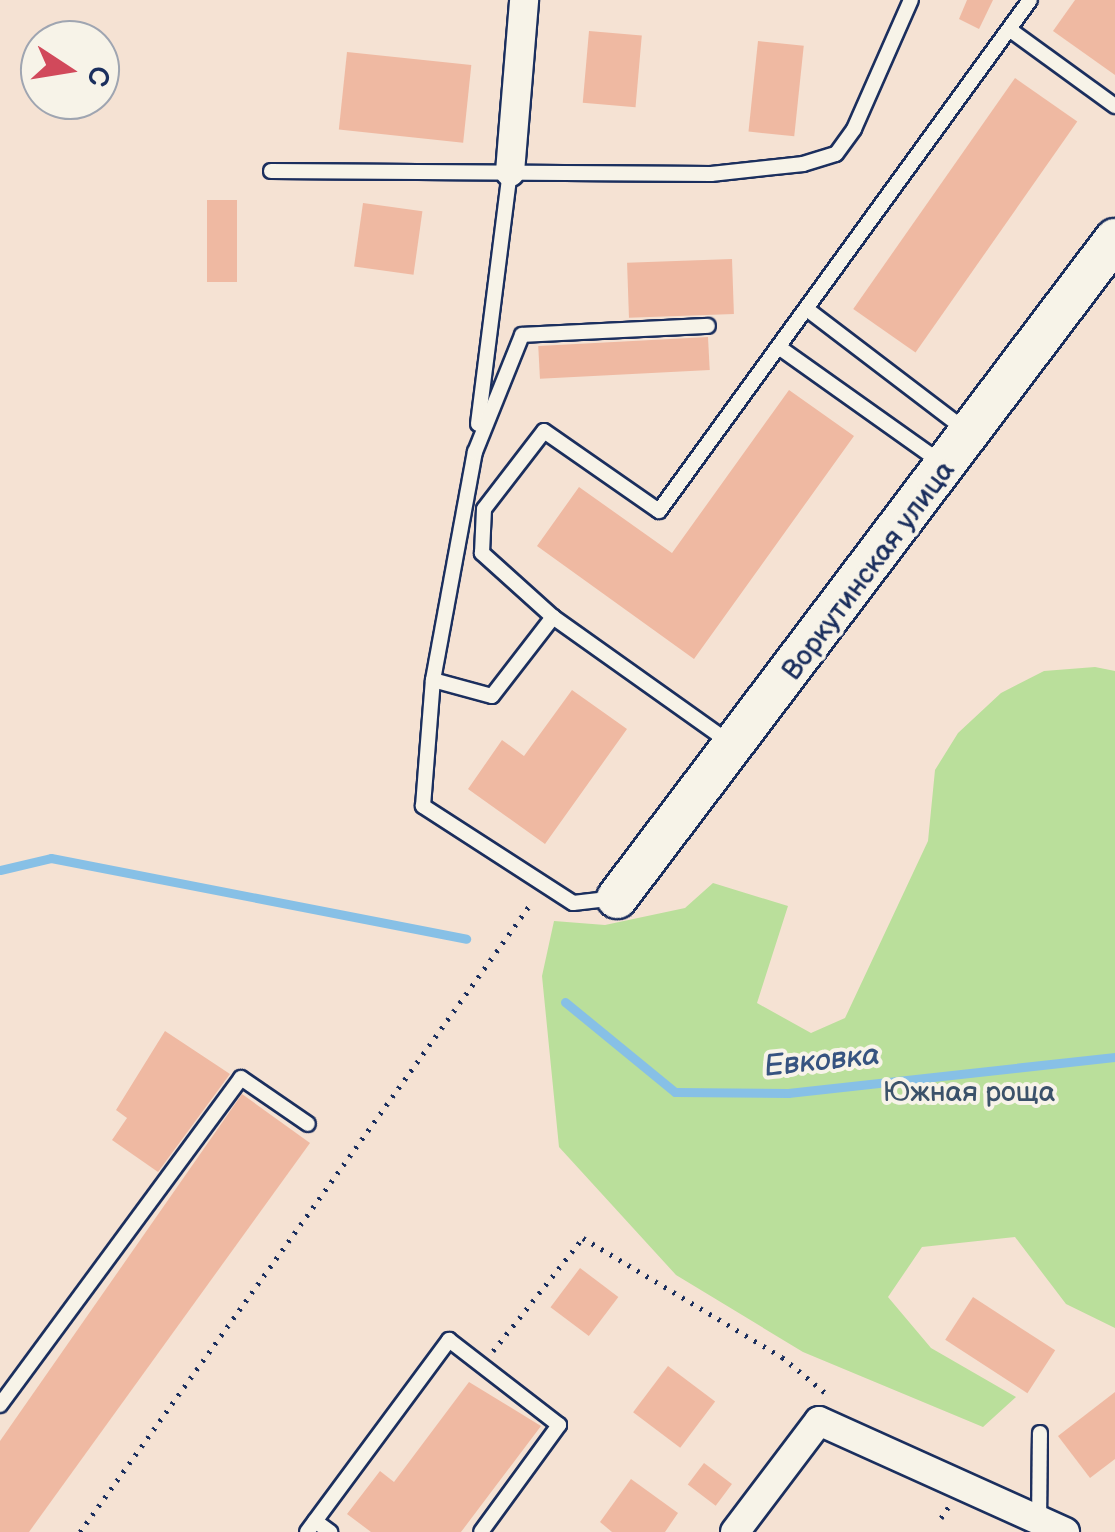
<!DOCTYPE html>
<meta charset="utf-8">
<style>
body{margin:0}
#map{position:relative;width:1115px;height:1532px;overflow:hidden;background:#f5e2d3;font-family:"Balsamiq Sans",sans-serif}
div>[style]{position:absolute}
.green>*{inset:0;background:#badf9b}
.stream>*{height:9px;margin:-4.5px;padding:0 4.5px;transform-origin:4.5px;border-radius:4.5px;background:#87c0e6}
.building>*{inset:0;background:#efb9a2;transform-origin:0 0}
.path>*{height:5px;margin-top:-2.5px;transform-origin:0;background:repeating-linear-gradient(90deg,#1b2f5e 0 2.5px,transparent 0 10.5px)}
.roads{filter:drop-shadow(2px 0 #1b2f5e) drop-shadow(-2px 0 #1b2f5e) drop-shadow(0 2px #1b2f5e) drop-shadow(0 -2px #1b2f5e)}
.lane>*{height:14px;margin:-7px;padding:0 7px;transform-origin:7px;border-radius:7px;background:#f7f3e8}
.street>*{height:28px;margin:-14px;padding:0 14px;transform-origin:14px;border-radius:14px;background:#f7f3e8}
.secondary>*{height:40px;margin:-20px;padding:0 20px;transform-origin:20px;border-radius:20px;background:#f7f3e8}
span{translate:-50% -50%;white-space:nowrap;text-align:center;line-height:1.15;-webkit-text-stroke:8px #f7f3e8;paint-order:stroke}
.street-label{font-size:28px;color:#1b2f5e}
.park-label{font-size:28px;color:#3b526a}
.water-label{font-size:30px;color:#365380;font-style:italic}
.north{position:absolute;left:20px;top:20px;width:100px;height:100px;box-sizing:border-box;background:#f7f3e8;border:2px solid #9fa5b1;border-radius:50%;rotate:102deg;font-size:28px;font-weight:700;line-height:40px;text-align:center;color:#1b2f5e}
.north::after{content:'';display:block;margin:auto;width:35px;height:45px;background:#d1495b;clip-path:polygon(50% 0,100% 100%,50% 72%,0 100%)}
</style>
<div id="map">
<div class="green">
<i style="clip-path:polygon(1095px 667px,1115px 671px,1115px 1328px,1066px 1304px,1015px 1237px,922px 1247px,888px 1297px,931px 1348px,1016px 1397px,983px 1427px,803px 1352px,676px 1275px,559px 1147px,542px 976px,554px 921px,605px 925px,685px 908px,713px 883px,788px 906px,757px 1003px,811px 1033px,845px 1018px,928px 841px,935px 770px,958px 733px,1001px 693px,1044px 671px)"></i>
</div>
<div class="stream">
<i style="left:0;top:870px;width:52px;rotate:-13.2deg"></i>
<i style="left:51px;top:858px;width:423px;rotate:11deg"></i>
<i style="left:565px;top:1002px;width:142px;rotate:39.3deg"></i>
<i style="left:675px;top:1092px;width:113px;rotate:0.5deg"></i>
<i style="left:788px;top:1093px;width:329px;rotate:-6.3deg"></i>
</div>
<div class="building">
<i style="clip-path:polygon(967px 0,993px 0,979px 29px,959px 19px)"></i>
<i style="clip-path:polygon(1075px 0,1115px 0,1115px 75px,1053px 31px)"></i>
<i style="left:589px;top:31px;width:53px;height:72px;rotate:5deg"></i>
<i style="left:758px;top:41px;width:46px;height:91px;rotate:6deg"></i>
<i style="left:347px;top:52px;width:125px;height:78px;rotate:6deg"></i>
<i style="left:1015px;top:78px;width:76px;height:282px;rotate:35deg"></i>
<i style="left:207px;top:200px;width:30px;height:82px"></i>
<i style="left:363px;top:203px;width:60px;height:64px;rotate:8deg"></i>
<i style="left:732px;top:259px;width:55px;height:105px;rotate:88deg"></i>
<i style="left:708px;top:337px;width:33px;height:170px;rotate:87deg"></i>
<i style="clip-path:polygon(789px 390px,854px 436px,694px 659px,537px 546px,579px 487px,672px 553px)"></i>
<i style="clip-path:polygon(572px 690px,627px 729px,545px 844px,468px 789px,502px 740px,524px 756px)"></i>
<i style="clip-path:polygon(165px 1031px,230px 1074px,158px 1172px,112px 1140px,127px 1118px,116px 1110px)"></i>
<i style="clip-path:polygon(242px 1094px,310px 1143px,29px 1532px,0 1532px,0 1441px)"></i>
<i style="left:580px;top:1268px;width:48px;height:49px;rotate:37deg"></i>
<i style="left:973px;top:1297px;width:98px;height:51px;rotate:33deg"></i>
<i style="left:668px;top:1366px;width:59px;height:58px;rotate:37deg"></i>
<i style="clip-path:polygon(469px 1382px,541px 1426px,461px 1532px,371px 1532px,347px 1514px,380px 1471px,394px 1482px)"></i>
<i style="clip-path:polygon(1115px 1392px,1115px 1459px,1090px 1478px,1058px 1436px)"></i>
<i style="left:704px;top:1463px;width:35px;height:27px;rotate:37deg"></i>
<i style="clip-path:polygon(631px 1479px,678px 1513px,665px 1532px,612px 1532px,600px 1522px)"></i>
</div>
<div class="path">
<i style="left:493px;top:1351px;width:144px;rotate:-51.5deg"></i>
<i style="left:583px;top:1238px;width:232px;rotate:30.9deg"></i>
<i style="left:782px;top:1357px;width:60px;rotate:39.6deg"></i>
<i style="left:941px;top:1518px;width:14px;rotate:-56deg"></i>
<i style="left:80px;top:1532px;width:775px;rotate:-54.34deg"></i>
</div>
<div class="roads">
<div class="lane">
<i style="left:1013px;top:32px;width:126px;rotate:36deg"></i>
<i style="left:271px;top:171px;width:440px;rotate:0.4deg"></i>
<i style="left:711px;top:174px;width:93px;rotate:-6.2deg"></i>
<i style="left:803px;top:164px;width:34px;rotate:-17deg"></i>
<i style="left:836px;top:154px;width:31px;rotate:-54deg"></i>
<i style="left:854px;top:129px;width:141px;rotate:-66.2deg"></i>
<i style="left:808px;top:310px;width:200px;rotate:37.3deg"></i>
<i style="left:780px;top:348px;width:199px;rotate:35.4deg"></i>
<i style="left:478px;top:424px;width:254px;rotate:-82.8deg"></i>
<i style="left:553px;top:617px;width:96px;rotate:-138deg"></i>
<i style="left:482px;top:553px;width:44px;rotate:-87.4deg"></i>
<i style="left:484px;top:509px;width:98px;rotate:-52.4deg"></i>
<i style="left:544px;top:431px;width:140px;rotate:34.8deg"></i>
<i style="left:659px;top:511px;width:631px;rotate:-54.02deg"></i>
<i style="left:433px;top:680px;width:232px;rotate:-79.6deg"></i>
<i style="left:475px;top:452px;width:126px;rotate:-68.1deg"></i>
<i style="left:522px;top:335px;width:186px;rotate:-2.8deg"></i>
<i style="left:616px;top:898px;width:43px;rotate:173.4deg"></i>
<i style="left:573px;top:903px;width:179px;rotate:-147.1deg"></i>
<i style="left:423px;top:806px;width:126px;rotate:-85.5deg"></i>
<i style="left:433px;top:680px;width:61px;rotate:15.2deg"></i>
<i style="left:492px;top:696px;width:100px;rotate:-52.3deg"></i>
<i style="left:553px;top:617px;width:219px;rotate:35.4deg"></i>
<i style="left:0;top:1405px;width:406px;rotate:-53.6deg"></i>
<i style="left:241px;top:1078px;width:81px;rotate:34.5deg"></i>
<i style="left:315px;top:1521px;width:19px;rotate:36deg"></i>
<i style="left:1039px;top:1524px;width:91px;rotate:-89.4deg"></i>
<i style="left:307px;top:1532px;width:239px;rotate:-53.5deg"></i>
<i style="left:449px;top:1340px;width:139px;rotate:37.7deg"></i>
<i style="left:559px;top:1425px;width:132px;rotate:126.1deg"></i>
</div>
<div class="street">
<i style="left:510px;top:172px;width:173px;rotate:-85.3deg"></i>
<i style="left:735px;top:1532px;width:139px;rotate:-52.9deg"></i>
<i style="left:819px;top:1421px;width:270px;rotate:24.3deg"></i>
</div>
<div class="secondary">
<i style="left:617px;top:898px;width:826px;rotate:-52.92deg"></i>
</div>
</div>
<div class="street-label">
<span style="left:869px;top:571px;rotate:-53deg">Воркутинская улица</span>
</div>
<div class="park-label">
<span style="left:969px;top:1093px">Южная роща</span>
</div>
<div class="water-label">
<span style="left:822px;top:1061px;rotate:-6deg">Евковка</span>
</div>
<div class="north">С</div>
</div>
